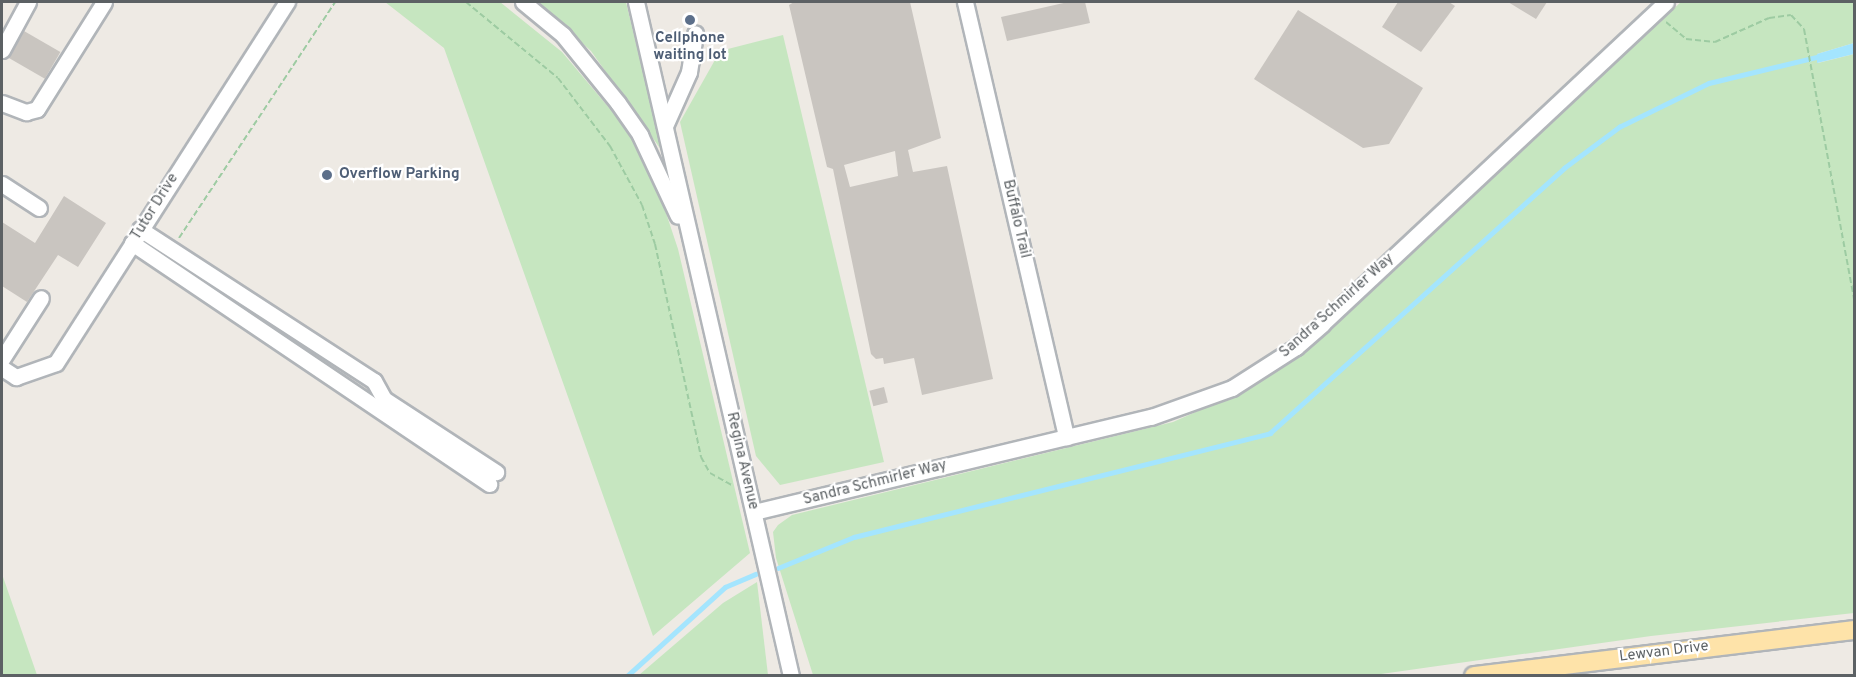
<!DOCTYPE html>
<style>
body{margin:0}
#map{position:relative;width:1856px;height:677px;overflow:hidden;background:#eeeae4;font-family:Overpass,sans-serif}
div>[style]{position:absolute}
.green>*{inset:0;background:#c6e6c0}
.water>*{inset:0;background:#a4e5fe}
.stream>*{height:4.5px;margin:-2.25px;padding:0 2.25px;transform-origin:2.25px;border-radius:2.25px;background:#a4e5fe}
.building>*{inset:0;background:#c9c5c0;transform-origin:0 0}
.path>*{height:2px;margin-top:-1px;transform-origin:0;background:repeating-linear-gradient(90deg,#9dcba2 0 6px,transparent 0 9px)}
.roads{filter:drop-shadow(2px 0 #b1b5b9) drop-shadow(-2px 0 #b1b5b9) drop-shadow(0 2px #b1b5b9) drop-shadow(0 -2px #b1b5b9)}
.minor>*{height:15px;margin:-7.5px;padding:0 7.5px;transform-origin:7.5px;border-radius:7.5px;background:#fff}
.major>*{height:18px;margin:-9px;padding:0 9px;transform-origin:9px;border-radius:9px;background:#fee3a9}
.dots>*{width:16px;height:16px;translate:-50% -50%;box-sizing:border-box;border:3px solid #fff;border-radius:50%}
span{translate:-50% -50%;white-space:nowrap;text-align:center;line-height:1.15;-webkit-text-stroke:4.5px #fff;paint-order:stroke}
.service-label{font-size:15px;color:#4e5e75;font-weight:700}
.left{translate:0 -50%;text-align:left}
.street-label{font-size:15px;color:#5c6164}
.frame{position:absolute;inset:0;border:3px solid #5c6164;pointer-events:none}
</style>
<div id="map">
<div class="green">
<i style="clip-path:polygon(385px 2px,500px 2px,562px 52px,626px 128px,659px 192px,678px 249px,750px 553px,653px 636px,444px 48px)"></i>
<i style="clip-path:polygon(537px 2px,626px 2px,662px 151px,591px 51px)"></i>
<i style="clip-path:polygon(1681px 2px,1854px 2px,1854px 43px,1817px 54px,1818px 63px,1854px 54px,1854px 613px,1651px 636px,1374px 675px,813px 675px,776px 558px,773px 532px,778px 525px,792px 515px,1173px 422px,1232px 396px,1297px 358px)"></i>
<i style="clip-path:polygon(783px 35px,884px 462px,780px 485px,756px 456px,680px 122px,720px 51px)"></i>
<i style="clip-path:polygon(2px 574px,37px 675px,2px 675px)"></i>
<i style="clip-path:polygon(757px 582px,768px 675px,639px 675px,723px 603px)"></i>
</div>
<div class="water">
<i style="clip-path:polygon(1854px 43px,1854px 54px,1817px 63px,1817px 54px)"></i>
</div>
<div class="stream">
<i style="left:778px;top:568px;width:82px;rotate:-22.2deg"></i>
<i style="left:854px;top:537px;width:429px;rotate:-14deg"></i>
<i style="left:1270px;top:433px;width:396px;rotate:-42deg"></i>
<i style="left:1564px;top:168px;width:69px;rotate:-36.7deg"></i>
<i style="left:1619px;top:127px;width:100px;rotate:-26.1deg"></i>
<i style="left:1709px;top:83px;width:115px;rotate:-13.6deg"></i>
<i style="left:627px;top:676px;width:132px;rotate:-42.2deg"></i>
<i style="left:725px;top:587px;width:33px;rotate:-23deg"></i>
</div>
<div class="building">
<i style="clip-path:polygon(evenodd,794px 2px,910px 2px,941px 138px,908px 150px,913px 172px,947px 166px,993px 379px,922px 395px,914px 358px,884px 364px,883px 358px,876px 359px,871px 354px,833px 169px,827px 167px,789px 5px,794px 2px,895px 151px,898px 176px,850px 187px,844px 165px,895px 151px)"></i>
<i style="clip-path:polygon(1068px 2px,1085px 2px,1090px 23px,1007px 41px,1001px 17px)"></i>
<i style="clip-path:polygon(1398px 2px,1449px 2px,1455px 6px,1421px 52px,1382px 27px)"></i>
<i style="clip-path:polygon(1508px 2px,1547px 2px,1536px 19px)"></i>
<i style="clip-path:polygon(1298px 10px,1423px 88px,1389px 144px,1363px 148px,1254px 79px)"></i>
<i style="left:24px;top:31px;width:42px;height:31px;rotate:30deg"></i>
<i style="clip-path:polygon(64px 196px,106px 223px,78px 267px,58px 255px,27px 302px,2px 286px,2px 222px,35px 243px)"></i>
<i style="left:884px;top:387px;width:16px;height:15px;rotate:76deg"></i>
</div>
<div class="path">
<i style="left:466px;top:2px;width:119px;rotate:39.6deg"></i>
<i style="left:558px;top:78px;width:86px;rotate:52.6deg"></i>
<i style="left:610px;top:146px;width:67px;rotate:61.5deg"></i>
<i style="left:642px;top:205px;width:41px;rotate:71.6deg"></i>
<i style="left:655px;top:244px;width:218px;rotate:77.8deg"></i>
<i style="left:701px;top:457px;width:18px;rotate:61deg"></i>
<i style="left:710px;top:473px;width:26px;rotate:29deg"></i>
<i style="left:1666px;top:22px;width:26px;rotate:40deg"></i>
<i style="left:1686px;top:39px;width:29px;rotate:6deg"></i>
<i style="left:1715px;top:42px;width:59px;rotate:-24deg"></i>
<i style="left:1769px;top:18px;width:22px;rotate:-8deg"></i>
<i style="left:1791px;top:15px;width:19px;rotate:47deg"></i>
<i style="left:1804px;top:29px;width:275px;rotate:79.5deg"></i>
<i style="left:179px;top:238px;width:283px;rotate:-56.5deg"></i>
</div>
<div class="roads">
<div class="minor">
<i style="left:523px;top:2px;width:52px;rotate:39.5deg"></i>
<i style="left:563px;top:35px;width:87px;rotate:51deg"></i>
<i style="left:618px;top:103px;width:39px;rotate:55deg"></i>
<i style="left:640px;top:135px;width:89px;rotate:64.9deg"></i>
<i style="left:636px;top:2px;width:692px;rotate:77.05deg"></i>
<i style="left:965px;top:2px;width:447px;rotate:76.9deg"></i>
<i style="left:2px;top:50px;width:55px;rotate:-61.6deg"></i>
<i style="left:2px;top:103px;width:26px;rotate:21deg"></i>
<i style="left:26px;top:112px;width:11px;rotate:-15deg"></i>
<i style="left:37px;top:109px;width:126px;rotate:-57.9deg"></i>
<i style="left:665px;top:126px;width:59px;rotate:-66deg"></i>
<i style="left:689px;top:72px;width:39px;rotate:-81deg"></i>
<i style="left:2px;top:184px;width:44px;rotate:33deg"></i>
<i style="left:140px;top:229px;width:279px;rotate:33deg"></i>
<i style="left:374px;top:381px;width:21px;rotate:61deg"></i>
<i style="left:384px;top:399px;width:134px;rotate:33.1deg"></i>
<i style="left:132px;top:243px;width:431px;rotate:34deg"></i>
<i style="left:2px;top:359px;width:72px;rotate:-57.4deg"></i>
<i style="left:2px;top:368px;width:17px;rotate:33deg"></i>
<i style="left:16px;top:377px;width:42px;rotate:-19.3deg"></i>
<i style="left:56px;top:363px;width:429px;rotate:-57.4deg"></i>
<i style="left:754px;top:512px;width:408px;rotate:-13.5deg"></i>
<i style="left:1151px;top:417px;width:86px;rotate:-19.7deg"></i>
<i style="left:1232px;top:388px;width:76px;rotate:-32.6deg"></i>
<i style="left:1296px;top:347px;width:35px;rotate:-41deg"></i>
<i style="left:1322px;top:324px;width:471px;rotate:-43.1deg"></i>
</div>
<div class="major">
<i style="left:1474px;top:676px;width:383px;rotate:-6.9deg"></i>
</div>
</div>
<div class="dots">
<i style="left:690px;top:20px;background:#5c6f8a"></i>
<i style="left:327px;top:175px;background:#5c6f8a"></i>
</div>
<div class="service-label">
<span style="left:690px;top:47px">Cellphone<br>waiting lot</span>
<span class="left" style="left:339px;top:175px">Overflow Parking</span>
</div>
<div class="street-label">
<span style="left:155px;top:207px;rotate:-58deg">Tutor Drive</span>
<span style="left:1016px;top:219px;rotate:77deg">Buffalo Trail</span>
<span style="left:1337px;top:306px;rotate:-42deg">Sandra Schmirler Way</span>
<span style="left:742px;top:461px;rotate:77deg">Regina Avenue</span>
<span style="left:875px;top:483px;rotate:-14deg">Sandra Schmirler Way</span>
<span style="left:1664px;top:652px;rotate:-7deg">Lewvan Drive</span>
</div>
<div class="frame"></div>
</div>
